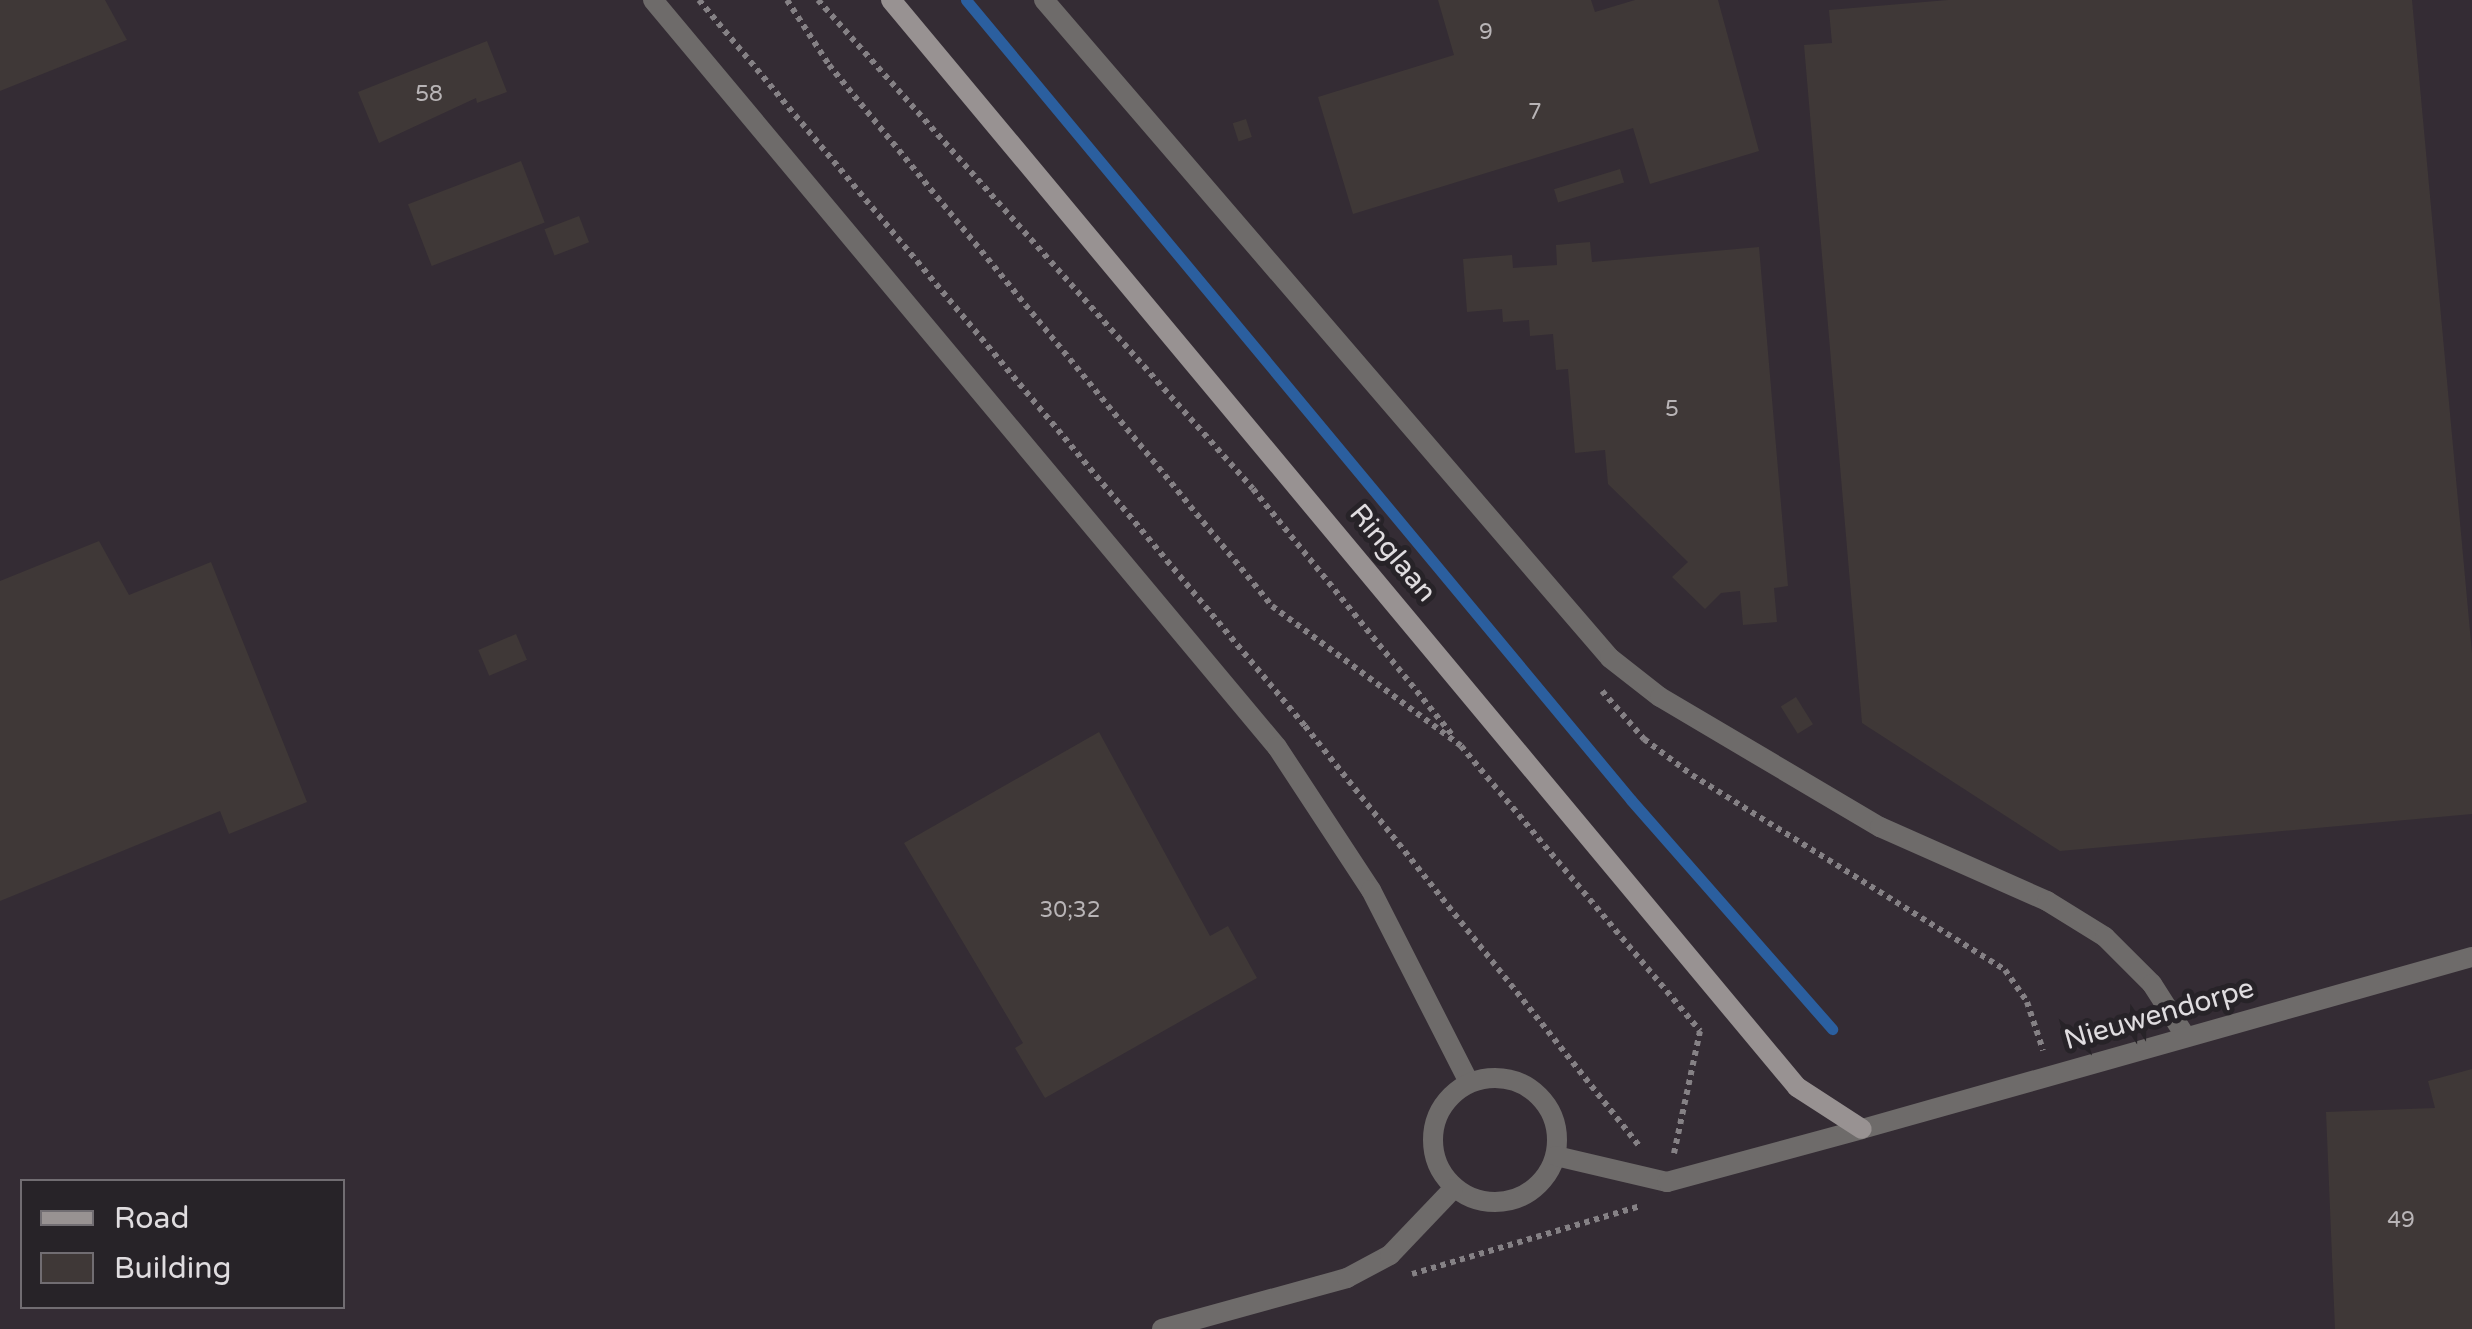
<!DOCTYPE html>
<style>
body{margin:0}
#map{position:relative;width:2472px;height:1329px;overflow:hidden;background:#272328;font-family:"Varela Round",sans-serif}
div>[style]{position:absolute}
.built>*{inset:0;background:#342c34}
.stream>*{height:11px;margin:-5.5px;padding:0 5.5px;transform-origin:5.5px;border-radius:5.5px;background:#2b5f9f}
.building>*{inset:0;background:#3f3837;transform-origin:0 0}
.path>*{height:6px;margin-top:-3px;transform-origin:0;background:repeating-linear-gradient(90deg,#858185 0 5px,transparent 0 10px)}
.minor>*{height:20px;margin:-10px;padding:0 10px;transform-origin:10px;border-radius:10px;background:#6e6b6a}
.minor>.ring{margin:-10px;padding:0;box-sizing:content-box;background:none;border:20px solid #6e6b6a;border-radius:50%}
.tertiary>*{height:20px;margin:-10px;padding:0 10px;transform-origin:10px;border-radius:10px;background:#6e6b6a}
.secondary>*{height:20px;margin:-10px;padding:0 10px;transform-origin:10px;border-radius:10px;background:#989292}
span{translate:-50% -50%;white-space:nowrap;text-align:center;line-height:1.15;-webkit-text-stroke:10px #272328;paint-order:stroke}
.number-label{font-size:22px;color:#b8b4b6}
.number-label span{-webkit-text-stroke-width:0}
.street-label{font-size:28px;color:#e0dde0}
.legend{position:absolute;left:20px;top:1179px;width:325px;height:130px;box-sizing:border-box;background:#272328;border:2px solid #716d72;margin:0;padding:12px 18px;list-style:none;font-size:30px;color:#e0dde0}
.legend li{display:flex;align-items:center;gap:20px;height:50px}
.legend b{width:50px;border:2px solid #716d72}
</style>
<div id="map">
<div class="built">
<i style="clip-path:polygon(evenodd,0 0,2472px 0,2472px 1329px,0 1329px,0 0,22px 1182px,342px 1182px,342px 1306px,22px 1306px,22px 1182px)"></i>
</div>
<div class="stream">
<i style="left:966px;top:0;width:1040px;rotate:50.26deg"></i>
<i style="left:1631px;top:800px;width:305px;rotate:48.7deg"></i>
</div>
<div class="building">
<i style="clip-path:polygon(0 0,105px 0,127px 40px,0 91px)"></i>
<i style="clip-path:polygon(1438px 0,1591px 0,1595px 12px,1635px 0,1718px 0,1759px 151px,1650px 184px,1633px 128px,1353px 214px,1318px 97px,1454px 55px)"></i>
<i style="clip-path:polygon(1948px 0,2412px 0,2472px 653px,2472px 814px,2060px 851px,1862px 723px,1804px 45px,1832px 43px,1829px 10px)"></i>
<i style="clip-path:polygon(487px 41px,507px 92px,477px 103px,476px 98px,379px 143px,358px 92px)"></i>
<i style="left:1246px;top:119px;width:19px;height:14px;rotate:72deg"></i>
<i style="left:521px;top:161px;width:66px;height:121px;rotate:69deg"></i>
<i style="left:1620px;top:169px;width:14px;height:69px;rotate:73deg"></i>
<i style="left:579px;top:216px;width:28px;height:37px;rotate:69deg"></i>
<i style="clip-path:polygon(1590px 242px,1592px 262px,1759px 247px,1788px 586px,1774px 588px,1777px 622px,1743px 625px,1740px 591px,1721px 593px,1705px 609px,1672px 577px,1688px 562px,1608px 484px,1605px 450px,1575px 453px,1568px 369px,1556px 370px,1553px 334px,1530px 336px,1529px 320px,1503px 322px,1502px 309px,1467px 312px,1463px 259px,1512px 255px,1513px 268px,1557px 265px,1556px 245px)"></i>
<i style="clip-path:polygon(99px 541px,129px 595px,211px 562px,307px 802px,229px 834px,220px 811px,0 901px,0 581px)"></i>
<i style="left:516px;top:634px;width:28px;height:41px;rotate:67deg"></i>
<i style="left:1796px;top:697px;width:32px;height:18px;rotate:58deg"></i>
<i style="clip-path:polygon(1099px 732px,1210px 936px,1228px 926px,1257px 978px,1045px 1098px,1015px 1048px,1023px 1043px,904px 843px)"></i>
<i style="clip-path:polygon(2472px 1069px,2472px 1329px,2335px 1329px,2326px 1112px,2435px 1108px,2428px 1081px)"></i>
</div>
<div class="path">
<i style="left:699px;top:0;width:946px;rotate:50.15deg"></i>
<i style="left:1305px;top:726px;width:538px;rotate:51.49deg"></i>
<i style="left:787px;top:0;width:77px;rotate:57.1deg"></i>
<i style="left:829px;top:65px;width:699px;rotate:50.69deg"></i>
<i style="left:1272px;top:606px;width:235px;rotate:36.5deg"></i>
<i style="left:1461px;top:746px;width:372px;rotate:50deg"></i>
<i style="left:1700px;top:1031px;width:125px;rotate:102deg"></i>
<i style="left:818px;top:0;width:654px;rotate:48.34deg"></i>
<i style="left:1253px;top:489px;width:319px;rotate:51deg"></i>
<i style="left:1602px;top:691px;width:64px;rotate:48.8deg"></i>
<i style="left:1644px;top:739px;width:60px;rotate:36.9deg"></i>
<i style="left:1692px;top:775px;width:369px;rotate:31.9deg"></i>
<i style="left:2005px;top:970px;width:39px;rotate:55deg"></i>
<i style="left:2027px;top:1002px;width:51px;rotate:71.6deg"></i>
<i style="left:1412px;top:1274px;width:238px;rotate:-16.6deg"></i>
</div>
<div class="minor">
<i style="left:653px;top:0;width:973px;rotate:50.13deg"></i>
<i style="left:1277px;top:747px;width:171px;rotate:56.7deg"></i>
<i style="left:1371px;top:890px;width:216px;rotate:63deg"></i>
<i style="left:1044px;top:0;width:868px;rotate:49.3deg"></i>
<i style="left:1610px;top:658px;width:63px;rotate:38deg"></i>
<i style="left:1660px;top:697px;width:256px;rotate:30.6deg"></i>
<i style="left:1880px;top:827px;width:183px;rotate:23.9deg"></i>
<i style="left:2047px;top:901px;width:68px;rotate:31.8deg"></i>
<i style="left:2105px;top:937px;width:66px;rotate:45deg"></i>
<i style="left:2152px;top:984px;width:59px;rotate:57.4deg"></i>
<i class="ring" style="left:1433px;top:1078px;width:104px;height:104px"></i>
<i style="left:1556px;top:1156px;width:114px;rotate:13.2deg"></i>
<i style="left:1667px;top:1182px;width:202px;rotate:-15.2deg"></i>
<i style="left:1162px;top:1329px;width:192px;rotate:-15.4deg"></i>
<i style="left:1347px;top:1278px;width:49px;rotate:-28.1deg"></i>
<i style="left:1390px;top:1255px;width:91px;rotate:-46.3deg"></i>
</div>
<div class="tertiary">
<i style="left:1862px;top:1129px;width:634px;rotate:-15.75deg"></i>
</div>
<div class="secondary">
<i style="left:891px;top:0;width:1415px;rotate:50.19deg"></i>
<i style="left:1797px;top:1087px;width:77px;rotate:32.9deg"></i>
</div>
<div class="number-label">
<span style="left:1486px;top:33px">9</span>
<span style="left:429px;top:95px">58</span>
<span style="left:1535px;top:113px">7</span>
<span style="left:1672px;top:410px">5</span>
<span style="left:1070px;top:911px">30;32</span>
<span style="left:2401px;top:1221px">49</span>
</div>
<div class="street-label">
<span style="left:1393px;top:553px;rotate:50deg">Ringlaan</span>
<span style="left:2159px;top:1014px;rotate:-16deg">Nieuwendorpe</span>
</div>
<ul class="legend">
<li><b style="height:12px;background:#989292"></b>Road</li>
<li><b style="height:28px;background:#3f3837"></b>Building</li>
</ul>
</div>
